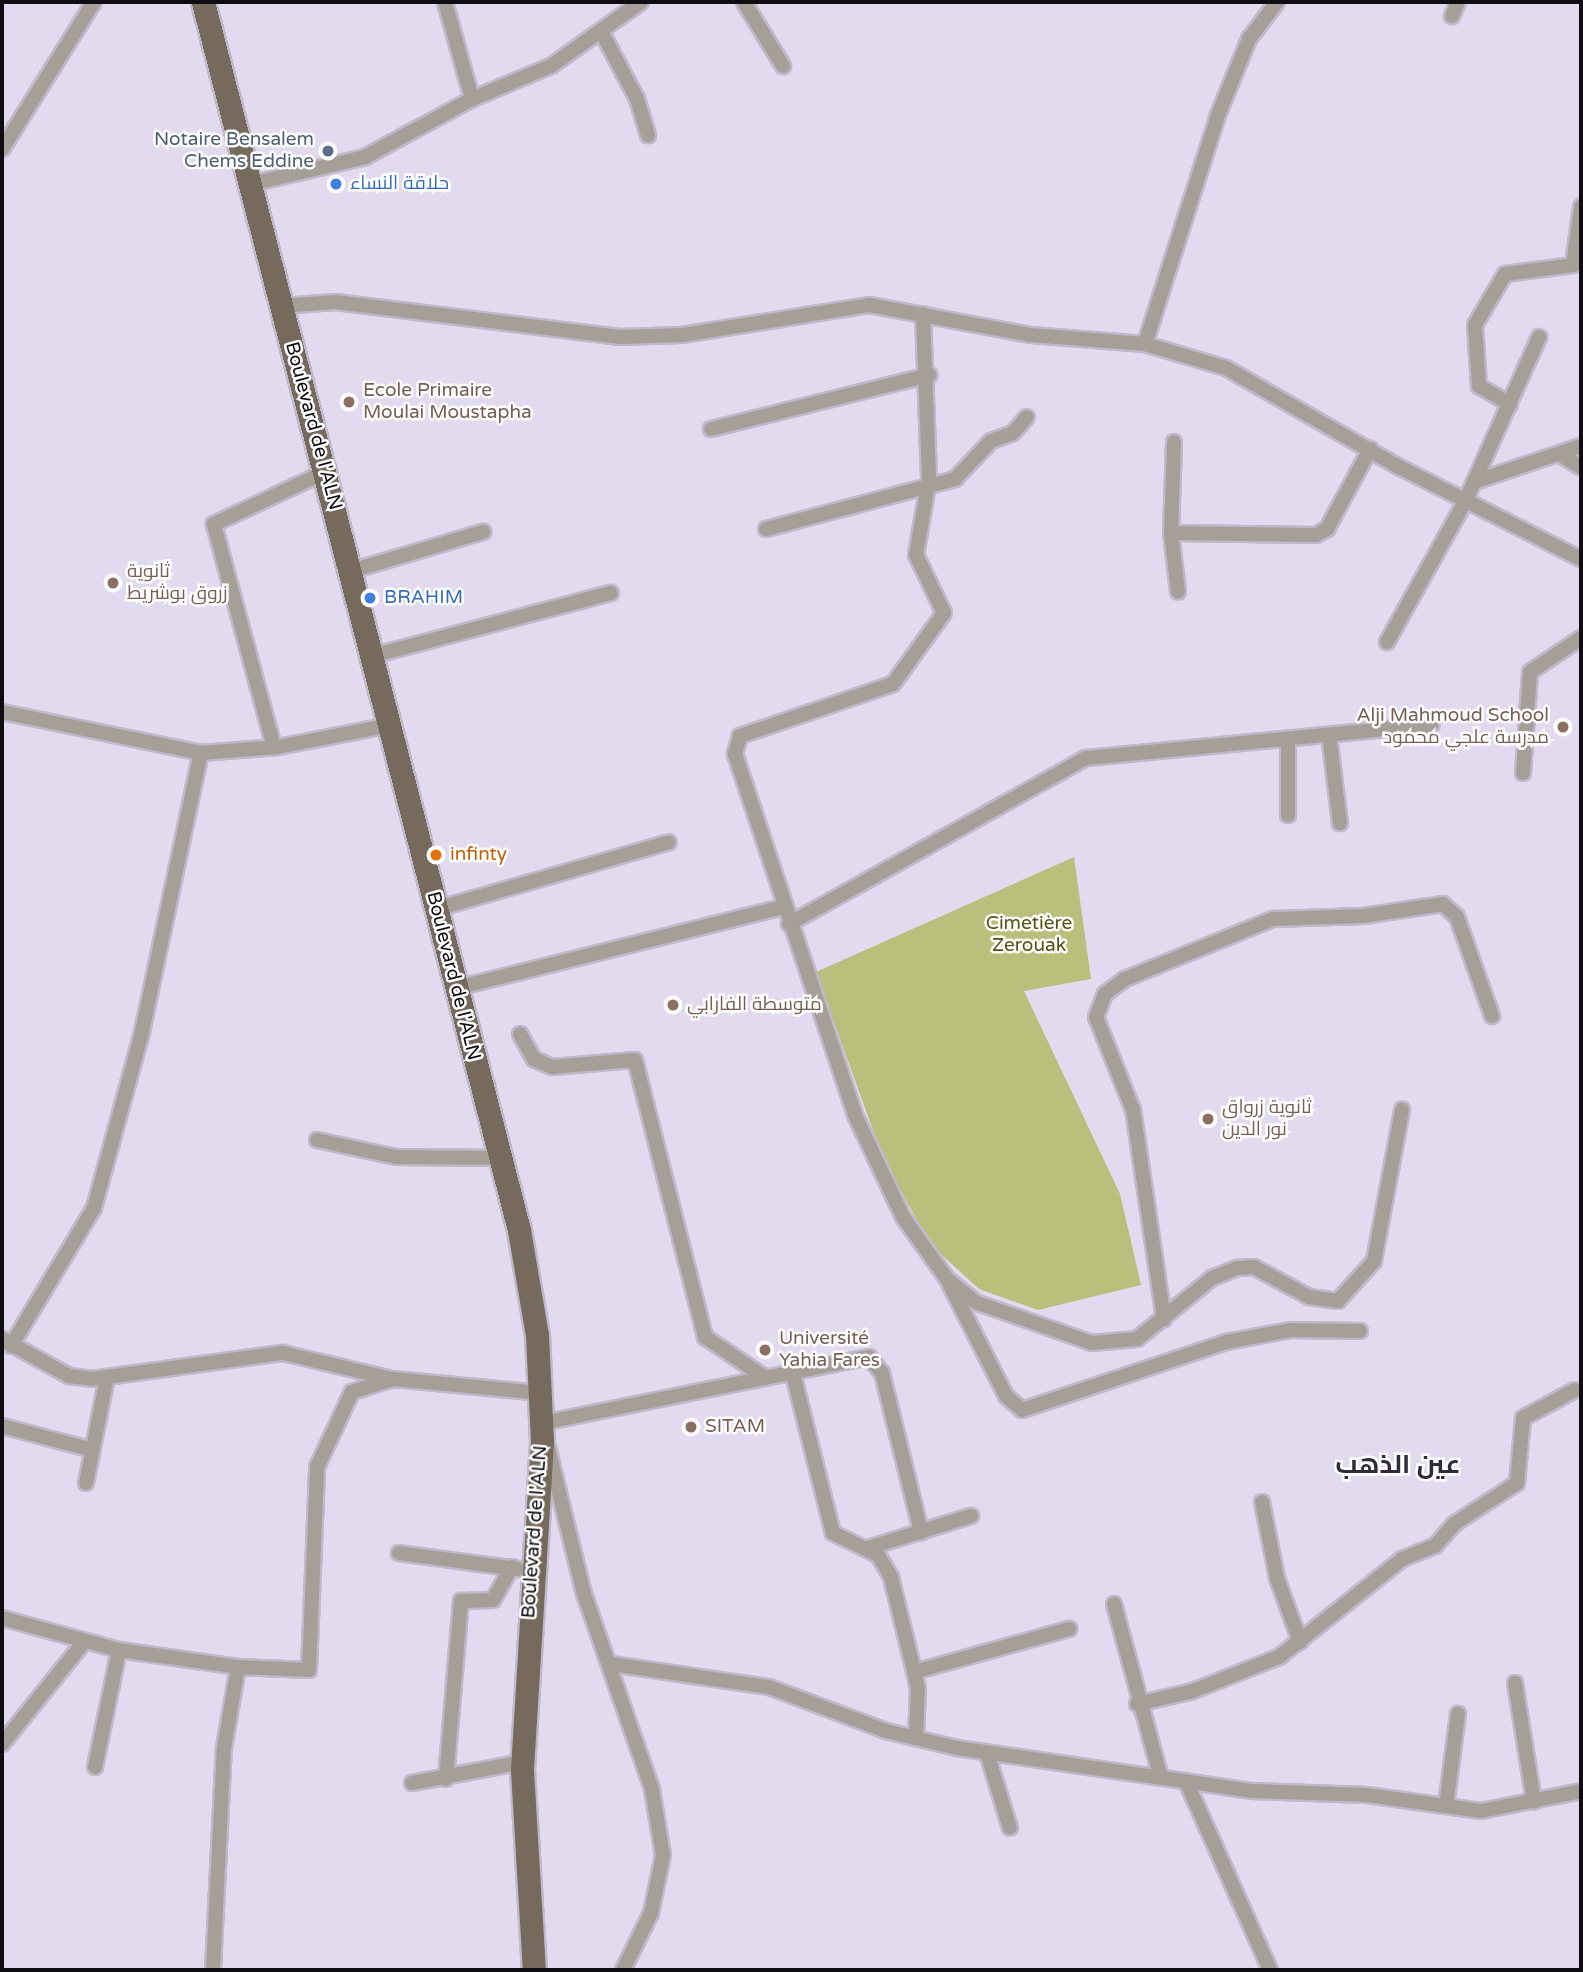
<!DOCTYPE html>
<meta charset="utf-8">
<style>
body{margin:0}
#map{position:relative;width:1583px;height:1972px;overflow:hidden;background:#e2daef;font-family:"Varela Round",Cairo,sans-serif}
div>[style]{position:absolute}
.green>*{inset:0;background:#bbbf7c}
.roads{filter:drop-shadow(2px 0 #c0b9cc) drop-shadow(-2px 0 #c0b9cc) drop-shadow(0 2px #c0b9cc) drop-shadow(0 -2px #c0b9cc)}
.street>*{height:14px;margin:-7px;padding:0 7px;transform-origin:7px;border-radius:7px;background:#a69f98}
.primary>*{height:23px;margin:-11.5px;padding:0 11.5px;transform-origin:11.5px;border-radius:11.5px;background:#766a5d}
.dots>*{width:19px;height:19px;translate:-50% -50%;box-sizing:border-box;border:4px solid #fff;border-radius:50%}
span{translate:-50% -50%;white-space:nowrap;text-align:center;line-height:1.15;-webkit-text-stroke:5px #fff;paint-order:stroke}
.service-label{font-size:19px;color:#4e5e75}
.right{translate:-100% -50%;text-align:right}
.shop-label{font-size:19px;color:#366cbe}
.left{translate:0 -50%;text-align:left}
.education-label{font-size:19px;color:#785e54}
.street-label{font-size:19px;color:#0f0c13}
.food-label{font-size:19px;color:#c56008}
.park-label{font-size:19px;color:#525411}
.district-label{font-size:26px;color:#302a3a;font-weight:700}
.frame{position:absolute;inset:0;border:4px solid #0f0c13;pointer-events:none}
</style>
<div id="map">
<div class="green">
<i style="clip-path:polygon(1074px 857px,1091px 979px,1024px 991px,1120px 1194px,1141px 1285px,1038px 1310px,979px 1289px,930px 1244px,883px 1158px,816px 972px)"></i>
</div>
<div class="roads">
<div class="street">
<i style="left:445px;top:2px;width:101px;rotate:74.4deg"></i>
<i style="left:744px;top:2px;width:75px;rotate:58.6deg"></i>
<i style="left:1452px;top:16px;width:15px;rotate:-67deg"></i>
<i style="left:601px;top:31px;width:77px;rotate:62.1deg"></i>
<i style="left:637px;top:99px;width:38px;rotate:73deg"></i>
<i style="left:2px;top:149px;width:173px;rotate:-58deg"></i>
<i style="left:251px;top:184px;width:117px;rotate:-13.3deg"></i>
<i style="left:365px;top:157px;width:122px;rotate:-28.5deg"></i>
<i style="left:472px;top:99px;width:86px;rotate:-22.7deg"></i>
<i style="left:551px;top:66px;width:110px;rotate:-35.4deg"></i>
<i style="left:282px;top:306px;width:53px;rotate:-4.3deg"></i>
<i style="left:335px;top:302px;width:287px;rotate:7deg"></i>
<i style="left:620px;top:337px;width:62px;rotate:-1.8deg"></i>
<i style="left:682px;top:335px;width:189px;rotate:-9.1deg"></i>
<i style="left:869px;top:305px;width:165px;rotate:10.5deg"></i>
<i style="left:1031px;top:335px;width:114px;rotate:4.5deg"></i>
<i style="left:1145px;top:344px;width:84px;rotate:16.5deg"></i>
<i style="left:1226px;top:368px;width:199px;rotate:29.8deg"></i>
<i style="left:1399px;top:467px;width:204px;rotate:26.8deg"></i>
<i style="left:923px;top:314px;width:165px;rotate:87.9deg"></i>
<i style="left:929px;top:479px;width:77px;rotate:99.7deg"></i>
<i style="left:916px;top:555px;width:64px;rotate:64.2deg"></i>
<i style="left:944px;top:613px;width:87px;rotate:125.7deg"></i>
<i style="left:893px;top:684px;width:162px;rotate:161.2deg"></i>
<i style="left:740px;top:736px;width:19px;rotate:106deg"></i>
<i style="left:735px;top:754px;width:380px;rotate:71.6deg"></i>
<i style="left:855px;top:1115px;width:113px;rotate:64.8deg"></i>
<i style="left:903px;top:1217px;width:76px;rotate:54.6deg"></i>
<i style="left:947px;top:1279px;width:36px;rotate:39deg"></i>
<i style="left:975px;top:1302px;width:124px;rotate:19.3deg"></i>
<i style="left:1092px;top:1343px;width:45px;rotate:-5.1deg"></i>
<i style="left:1137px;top:1339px;width:97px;rotate:-39.1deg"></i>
<i style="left:1212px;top:1278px;width:27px;rotate:-22deg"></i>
<i style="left:1237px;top:1268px;width:17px;rotate:-3deg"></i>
<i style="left:1254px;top:1267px;width:63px;rotate:28.6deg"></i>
<i style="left:1309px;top:1297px;width:29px;rotate:8deg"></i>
<i style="left:1338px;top:1301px;width:54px;rotate:-48deg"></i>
<i style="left:1374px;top:1261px;width:154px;rotate:-79.5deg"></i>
<i style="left:1145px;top:344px;width:240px;rotate:-72.3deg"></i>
<i style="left:1218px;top:115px;width:82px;rotate:-67.8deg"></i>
<i style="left:1249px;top:39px;width:46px;rotate:-52.9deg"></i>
<i style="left:1510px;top:404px;width:36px;rotate:-150deg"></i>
<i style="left:1479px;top:386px;width:61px;rotate:-93.8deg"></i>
<i style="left:1475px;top:325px;width:59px;rotate:-59.5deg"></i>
<i style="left:1505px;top:274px;width:69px;rotate:-7.5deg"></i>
<i style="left:1573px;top:265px;width:59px;rotate:-82.1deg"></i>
<i style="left:711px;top:429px;width:225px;rotate:-13.9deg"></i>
<i style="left:1174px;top:442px;width:91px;rotate:91.9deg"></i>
<i style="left:1171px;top:533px;width:59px;rotate:83.2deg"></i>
<i style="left:1559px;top:454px;width:26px;rotate:31deg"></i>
<i style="left:1474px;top:482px;width:113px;rotate:-18.6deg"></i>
<i style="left:766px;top:529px;width:196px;rotate:-14.8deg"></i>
<i style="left:955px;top:479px;width:52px;rotate:-46.5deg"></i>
<i style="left:991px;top:441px;width:23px;rotate:-20deg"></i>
<i style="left:1013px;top:433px;width:21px;rotate:-49deg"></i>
<i style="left:1171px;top:533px;width:145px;rotate:0.8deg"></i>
<i style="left:1316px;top:535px;width:13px;rotate:-29deg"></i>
<i style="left:1327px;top:529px;width:91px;rotate:-61.7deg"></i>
<i style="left:351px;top:571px;width:138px;rotate:-16.5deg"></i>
<i style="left:1387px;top:642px;width:160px;rotate:-60.9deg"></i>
<i style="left:1465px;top:502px;width:181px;rotate:-65.8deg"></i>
<i style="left:372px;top:656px;width:247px;rotate:-14.8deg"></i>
<i style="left:2px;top:712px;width:203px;rotate:11.6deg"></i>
<i style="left:201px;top:753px;width:77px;rotate:-4.5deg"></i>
<i style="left:278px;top:747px;width:114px;rotate:-11.1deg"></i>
<i style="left:1329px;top:735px;width:89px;rotate:82.9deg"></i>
<i style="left:274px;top:747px;width:231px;rotate:-105.1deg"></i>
<i style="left:214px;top:524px;width:123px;rotate:-25.1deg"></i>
<i style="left:1523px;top:773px;width:101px;rotate:-86deg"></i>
<i style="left:1530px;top:672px;width:61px;rotate:-33.7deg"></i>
<i style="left:1288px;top:815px;width:77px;rotate:-90deg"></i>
<i style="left:436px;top:909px;width:242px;rotate:-16deg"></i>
<i style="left:789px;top:924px;width:340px;rotate:-29.2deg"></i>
<i style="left:1086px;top:758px;width:347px;rotate:-5.5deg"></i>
<i style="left:456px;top:988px;width:338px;rotate:-13.9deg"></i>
<i style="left:520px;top:1034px;width:29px;rotate:61deg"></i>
<i style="left:534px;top:1059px;width:20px;rotate:24deg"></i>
<i style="left:552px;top:1067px;width:83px;rotate:-4.8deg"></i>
<i style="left:635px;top:1060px;width:286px;rotate:75.8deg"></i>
<i style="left:705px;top:1337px;width:70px;rotate:33.9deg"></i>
<i style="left:317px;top:1140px;width:81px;rotate:12.1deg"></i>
<i style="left:396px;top:1157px;width:105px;rotate:0.5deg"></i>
<i style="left:949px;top:1283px;width:127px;rotate:63.2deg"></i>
<i style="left:1006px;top:1396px;width:21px;rotate:41deg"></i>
<i style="left:1022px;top:1410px;width:215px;rotate:-18.4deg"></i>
<i style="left:1226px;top:1342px;width:65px;rotate:-10.6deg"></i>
<i style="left:1290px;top:1330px;width:70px;rotate:0.8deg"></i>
<i style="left:1164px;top:1319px;width:211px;rotate:-98.4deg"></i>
<i style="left:1133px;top:1110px;width:100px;rotate:-111.7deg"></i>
<i style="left:1096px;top:1017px;width:25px;rotate:-69deg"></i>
<i style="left:1105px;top:994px;width:25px;rotate:-37deg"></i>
<i style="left:1125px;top:979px;width:160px;rotate:-22.1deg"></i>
<i style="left:1273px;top:919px;width:90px;rotate:-1.9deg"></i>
<i style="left:1363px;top:916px;width:81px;rotate:-8.5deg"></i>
<i style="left:1443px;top:904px;width:19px;rotate:43deg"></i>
<i style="left:1457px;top:917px;width:105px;rotate:70.5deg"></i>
<i style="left:2px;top:1339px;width:77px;rotate:28.9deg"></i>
<i style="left:69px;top:1376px;width:23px;rotate:7deg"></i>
<i style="left:92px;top:1379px;width:193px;rotate:-7.8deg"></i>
<i style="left:283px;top:1353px;width:108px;rotate:13.4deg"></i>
<i style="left:11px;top:1346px;width:161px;rotate:-59deg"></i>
<i style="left:94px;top:1208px;width:182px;rotate:-74.7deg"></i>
<i style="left:142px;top:1032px;width:285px;rotate:-78.1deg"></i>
<i style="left:792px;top:1370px;width:168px;rotate:75.9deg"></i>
<i style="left:833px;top:1533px;width:50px;rotate:26.1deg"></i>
<i style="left:878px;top:1555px;width:26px;rotate:59deg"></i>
<i style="left:891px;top:1577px;width:114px;rotate:76.3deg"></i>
<i style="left:918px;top:1688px;width:50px;rotate:92.3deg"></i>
<i style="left:2px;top:1426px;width:94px;rotate:14.8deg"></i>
<i style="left:86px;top:1483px;width:108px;rotate:-78.8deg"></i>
<i style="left:1262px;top:1502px;width:77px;rotate:78.8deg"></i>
<i style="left:1277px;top:1578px;width:68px;rotate:70.2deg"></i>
<i style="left:868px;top:1548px;width:108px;rotate:-17.3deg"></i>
<i style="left:399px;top:1553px;width:120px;rotate:7.7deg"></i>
<i style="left:1114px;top:1604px;width:180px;rotate:74.9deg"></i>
<i style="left:2px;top:1618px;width:121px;rotate:15.3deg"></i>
<i style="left:119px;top:1650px;width:120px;rotate:8.1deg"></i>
<i style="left:238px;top:1667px;width:71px;rotate:2.4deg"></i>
<i style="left:309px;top:1670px;width:203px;rotate:-87.7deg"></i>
<i style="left:317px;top:1467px;width:83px;rotate:-65deg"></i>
<i style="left:352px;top:1392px;width:43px;rotate:-17.6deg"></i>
<i style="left:393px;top:1379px;width:150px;rotate:5.4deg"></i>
<i style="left:611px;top:1664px;width:160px;rotate:8.3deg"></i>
<i style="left:769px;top:1687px;width:125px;rotate:20.6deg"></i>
<i style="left:886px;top:1731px;width:73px;rotate:13.5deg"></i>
<i style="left:957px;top:1748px;width:299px;rotate:8.3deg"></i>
<i style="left:1253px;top:1791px;width:114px;rotate:2deg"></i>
<i style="left:1367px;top:1795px;width:115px;rotate:8deg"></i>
<i style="left:1481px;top:1811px;width:102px;rotate:-11.3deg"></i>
<i style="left:914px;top:1672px;width:161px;rotate:-15.5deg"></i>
<i style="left:1515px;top:1683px;width:120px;rotate:80.9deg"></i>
<i style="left:1137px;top:1704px;width:57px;rotate:-13.1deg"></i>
<i style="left:1193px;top:1691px;width:92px;rotate:-21.6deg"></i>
<i style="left:1279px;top:1657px;width:157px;rotate:-38.5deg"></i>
<i style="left:1402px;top:1559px;width:35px;rotate:-22deg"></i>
<i style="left:1435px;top:1546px;width:29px;rotate:-49deg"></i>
<i style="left:1454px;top:1524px;width:75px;rotate:-33.1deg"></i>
<i style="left:1517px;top:1483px;width:65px;rotate:-84.7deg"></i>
<i style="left:1523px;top:1418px;width:59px;rotate:-28.3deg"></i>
<i style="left:2px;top:1744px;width:131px;rotate:-51.2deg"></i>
<i style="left:987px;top:1753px;width:78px;rotate:73deg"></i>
<i style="left:95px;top:1767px;width:119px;rotate:-78.4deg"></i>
<i style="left:446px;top:1779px;width:179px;rotate:-85.2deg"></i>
<i style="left:461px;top:1601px;width:32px;rotate:-2deg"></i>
<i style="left:493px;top:1600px;width:38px;rotate:-60deg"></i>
<i style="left:1186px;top:1781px;width:207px;rotate:66deg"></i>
<i style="left:412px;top:1783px;width:112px;rotate:-10.8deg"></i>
<i style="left:1446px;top:1806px;width:93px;rotate:-82.6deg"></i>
<i style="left:213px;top:1970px;width:222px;rotate:-87.2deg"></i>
<i style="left:224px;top:1748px;width:82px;rotate:-80.2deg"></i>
<i style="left:623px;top:1970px;width:64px;rotate:-63.8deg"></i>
<i style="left:651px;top:1913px;width:59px;rotate:-78.3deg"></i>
<i style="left:663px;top:1855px;width:67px;rotate:-99.5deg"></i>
<i style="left:652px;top:1789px;width:207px;rotate:-109.2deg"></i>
<i style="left:584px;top:1594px;width:176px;rotate:-103.8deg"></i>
<i style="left:542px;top:1423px;width:334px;rotate:-11.4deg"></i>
<i style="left:869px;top:1357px;width:21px;rotate:51deg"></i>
<i style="left:882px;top:1373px;width:164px;rotate:76.2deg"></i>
</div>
<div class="primary">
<i style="left:203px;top:2px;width:1268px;rotate:75.57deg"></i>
<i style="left:519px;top:1230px;width:107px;rotate:80.3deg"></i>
<i style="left:537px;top:1335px;width:107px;rotate:87.3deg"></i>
<i style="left:542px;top:1442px;width:329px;rotate:93.5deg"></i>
<i style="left:522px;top:1770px;width:200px;rotate:86.6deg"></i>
</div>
</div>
<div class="dots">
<i style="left:328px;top:151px;background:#5c6f8a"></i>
<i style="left:336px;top:184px;background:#3f7fe0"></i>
<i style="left:349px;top:402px;background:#8d6e63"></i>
<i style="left:113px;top:583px;background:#8d6e63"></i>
<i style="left:370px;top:598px;background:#3f7fe0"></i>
<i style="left:1563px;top:727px;background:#8d6e63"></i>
<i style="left:436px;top:855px;background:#e8710a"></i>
<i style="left:673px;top:1005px;background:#8d6e63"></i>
<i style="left:1208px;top:1119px;background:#8d6e63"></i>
<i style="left:765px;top:1350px;background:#8d6e63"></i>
<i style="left:691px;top:1427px;background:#8d6e63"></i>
</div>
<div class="service-label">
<span class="right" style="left:314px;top:151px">Notaire Bensalem<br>Chems Eddine</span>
</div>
<div class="shop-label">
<span class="left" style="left:350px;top:184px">حلاقة النساء</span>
<span class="left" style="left:384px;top:598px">BRAHIM</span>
</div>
<div class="education-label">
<span class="left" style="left:363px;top:402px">Ecole Primaire<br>Moulai Moustapha</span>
<span class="left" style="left:127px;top:583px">ثانوية<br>زروق بوشريط</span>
<span class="right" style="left:1549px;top:727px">Alji Mahmoud School<br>مدرسة علجي محمود</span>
<span class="left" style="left:687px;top:1005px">متوسطة الفارابي</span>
<span class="left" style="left:1222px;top:1119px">ثانوية زرواق<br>نور الدين</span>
<span class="left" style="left:779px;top:1350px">Université<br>Yahia Fares</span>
<span class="left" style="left:705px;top:1427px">SITAM</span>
</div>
<div class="street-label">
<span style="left:313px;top:426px;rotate:75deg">Boulevard de l'ALN</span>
<span style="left:453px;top:976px;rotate:76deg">Boulevard de l'ALN</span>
<span style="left:535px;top:1532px;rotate:-86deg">Boulevard de l'ALN</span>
</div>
<div class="food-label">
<span class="left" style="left:450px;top:855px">infinty</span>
</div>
<div class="park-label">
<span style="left:1029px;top:935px">Cimetière<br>Zerouak</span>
</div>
<div class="district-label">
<span style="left:1398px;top:1465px">عين الذهب</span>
</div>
<div class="frame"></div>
</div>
